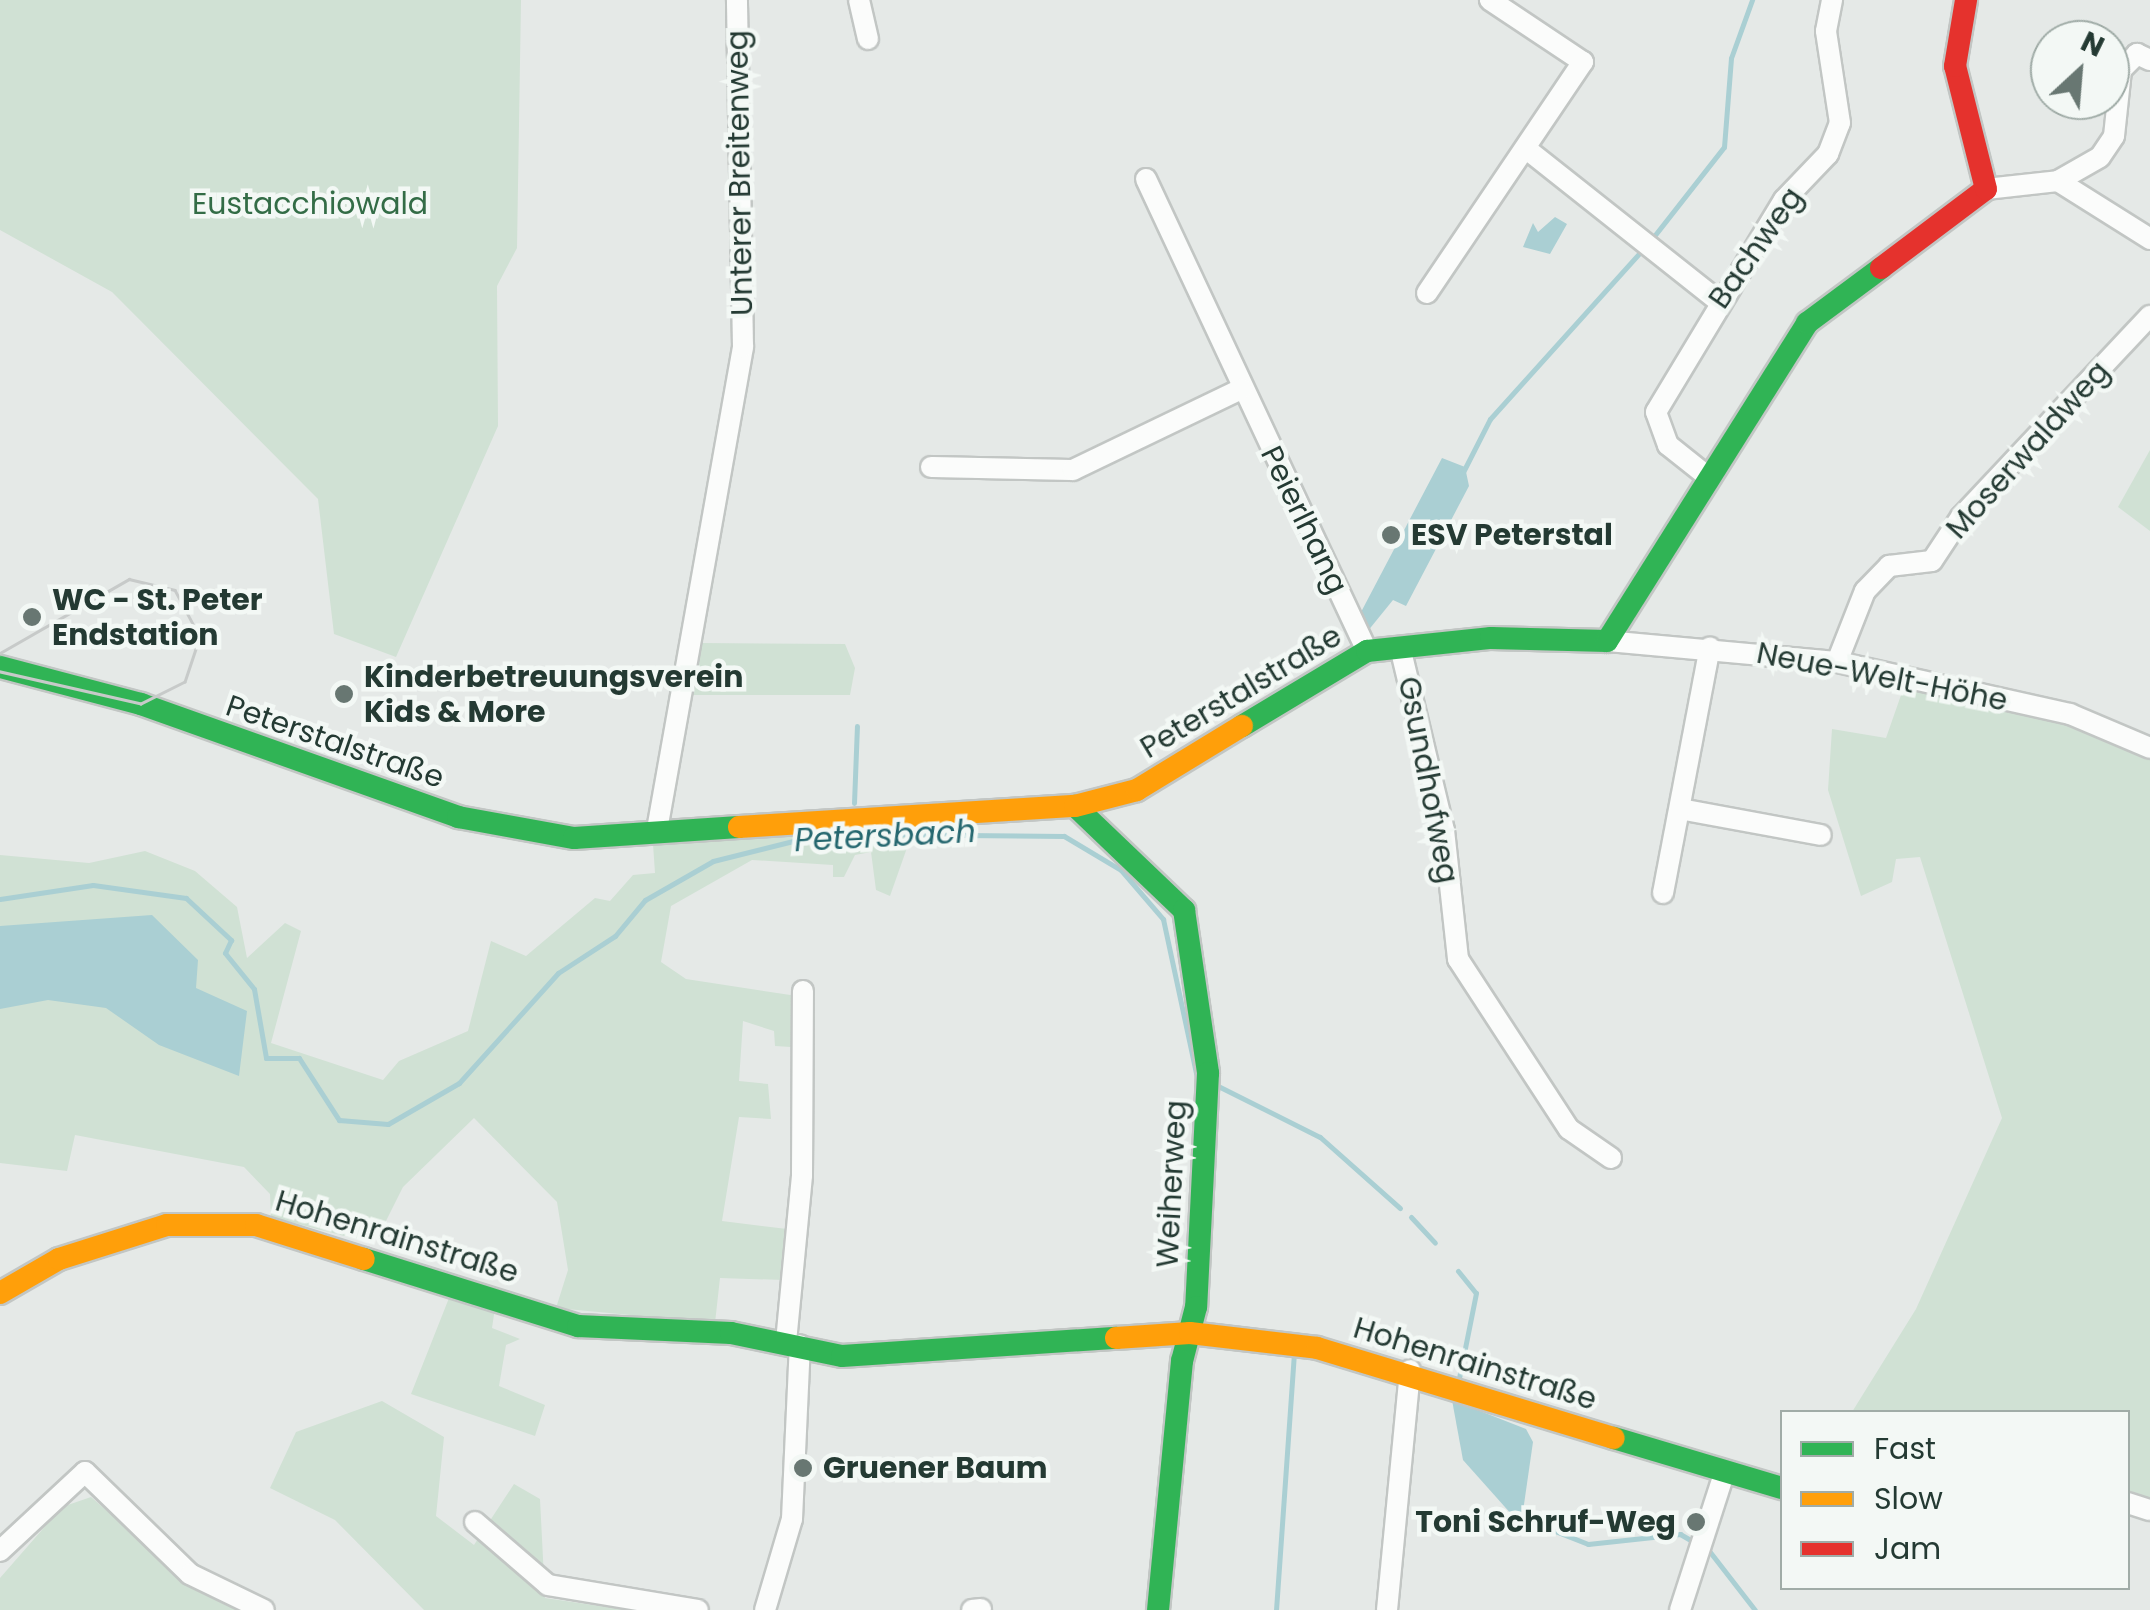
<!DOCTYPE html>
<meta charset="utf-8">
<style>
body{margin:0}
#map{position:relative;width:2150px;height:1610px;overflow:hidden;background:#e5e9e7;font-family:Poppins,sans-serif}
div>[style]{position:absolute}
.green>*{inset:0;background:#d0e1d4}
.water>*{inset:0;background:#aacfd3}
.stream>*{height:5px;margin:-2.5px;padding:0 2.5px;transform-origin:2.5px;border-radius:2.5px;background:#aacfd3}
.roads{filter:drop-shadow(2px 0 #c2c6c4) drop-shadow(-2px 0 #c2c6c4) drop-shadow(0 2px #c2c6c4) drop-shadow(0 -2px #c2c6c4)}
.street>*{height:20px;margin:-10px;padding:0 10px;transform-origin:10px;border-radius:10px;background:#fbfcfb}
.fast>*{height:22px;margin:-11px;padding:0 11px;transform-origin:11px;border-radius:11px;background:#30b455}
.slow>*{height:22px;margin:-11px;padding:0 11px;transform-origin:11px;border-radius:11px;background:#ff9f0a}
.jam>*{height:22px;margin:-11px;padding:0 11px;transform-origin:11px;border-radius:11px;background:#e5322d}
.tram>*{height:2.5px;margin:-1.25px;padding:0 1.25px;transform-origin:1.25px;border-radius:1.25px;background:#c7cac9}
.dots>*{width:28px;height:28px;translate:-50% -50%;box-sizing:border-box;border:5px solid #f3f8f5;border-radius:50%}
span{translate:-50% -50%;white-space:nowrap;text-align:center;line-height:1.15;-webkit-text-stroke:9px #f3f8f5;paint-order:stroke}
.street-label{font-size:30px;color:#243a33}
.park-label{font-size:30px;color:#336c46}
.poi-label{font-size:30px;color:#243a33;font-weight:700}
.left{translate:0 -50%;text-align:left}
.right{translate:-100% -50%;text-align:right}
.water-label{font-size:32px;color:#25676f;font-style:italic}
.legend{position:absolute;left:1780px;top:1410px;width:350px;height:180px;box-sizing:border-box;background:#f3f8f5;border:2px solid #a0aca7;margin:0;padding:12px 18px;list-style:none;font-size:30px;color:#243a33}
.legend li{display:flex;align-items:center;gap:20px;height:50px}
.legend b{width:50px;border:2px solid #a0aca7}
.north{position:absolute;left:2030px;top:20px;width:100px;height:100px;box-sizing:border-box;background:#f3f8f5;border:2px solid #a0aca7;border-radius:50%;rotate:26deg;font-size:28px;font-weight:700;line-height:40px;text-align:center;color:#243a33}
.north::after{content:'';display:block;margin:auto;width:35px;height:45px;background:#687772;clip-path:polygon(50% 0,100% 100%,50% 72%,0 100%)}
</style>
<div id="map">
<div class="green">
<i style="clip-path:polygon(0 0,521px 0,517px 248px,497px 286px,498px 426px,396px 657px,334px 634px,318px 499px,112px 292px,0 230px)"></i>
<i style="clip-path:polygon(2150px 450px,2150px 531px,2118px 507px)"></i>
<i style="clip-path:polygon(699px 643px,845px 644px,855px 668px,850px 695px,689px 695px)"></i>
<i style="clip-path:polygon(1907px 678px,2150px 748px,2150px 1498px,2128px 1491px,2128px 1412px,1852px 1412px,1916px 1309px,2002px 1118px,1920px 857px,1896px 859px,1892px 882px,1861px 896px,1828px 790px,1832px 729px,1886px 738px)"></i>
<i style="clip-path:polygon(952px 826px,953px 843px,908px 845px,890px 896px,876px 890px,871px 852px,855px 855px,844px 877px,833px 877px,833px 865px,752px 860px,671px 906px,661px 962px,686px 979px,797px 996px,791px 1047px,775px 1046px,774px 1031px,743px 1021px,739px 1081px,768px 1084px,771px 1119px,739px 1117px,722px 1221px,787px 1229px,784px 1280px,720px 1278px,715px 1323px,556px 1308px,568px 1270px,557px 1202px,474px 1118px,403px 1187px,378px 1237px,356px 1239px,271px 1217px,270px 1194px,244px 1167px,75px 1135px,67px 1171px,0 1163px,0 855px,89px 863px,145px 851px,195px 871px,237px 907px,247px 958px,285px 923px,301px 931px,271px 1043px,383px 1080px,399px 1061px,468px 1031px,491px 941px,526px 956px,595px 898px,610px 901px,633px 875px,655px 873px,653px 844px)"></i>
<i style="clip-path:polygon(451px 1293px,495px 1308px,492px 1328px,520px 1339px,506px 1345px,499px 1386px,545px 1405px,535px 1436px,411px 1394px)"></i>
<i style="clip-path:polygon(382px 1401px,444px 1437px,436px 1516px,474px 1545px,514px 1484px,540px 1499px,545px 1598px,627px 1610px,424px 1610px,335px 1520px,270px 1488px,296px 1432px)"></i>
<i style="clip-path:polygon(91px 1497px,182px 1576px,251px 1610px,0 1610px,0 1578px,62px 1507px)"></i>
</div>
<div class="water">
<i style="clip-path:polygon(1555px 217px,1567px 224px,1550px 254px,1523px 247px,1533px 223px,1538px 232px)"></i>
<i style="clip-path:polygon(1442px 458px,1465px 467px,1469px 486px,1406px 606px,1393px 600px,1367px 632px,1360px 614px)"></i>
<i style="clip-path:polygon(152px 915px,198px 960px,196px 988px,247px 1011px,239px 1076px,159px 1045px,106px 1008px,48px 1000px,0 1009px,0 926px)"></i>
<i style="clip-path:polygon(1452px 1400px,1526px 1429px,1533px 1442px,1521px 1525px,1463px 1460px)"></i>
</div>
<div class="stream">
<i style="left:1651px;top:240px;width:118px;rotate:-51.9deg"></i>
<i style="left:1724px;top:147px;width:89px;rotate:-85.5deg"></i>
<i style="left:1731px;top:58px;width:62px;rotate:-70.1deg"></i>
<i style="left:1463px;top:472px;width:59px;rotate:-63deg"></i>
<i style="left:1490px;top:419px;width:227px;rotate:-48deg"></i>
<i style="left:854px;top:803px;width:77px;rotate:-87.8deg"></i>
<i style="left:845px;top:834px;width:219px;rotate:0.5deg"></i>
<i style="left:1064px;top:836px;width:66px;rotate:30.8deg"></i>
<i style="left:1121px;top:870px;width:65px;rotate:49.4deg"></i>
<i style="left:1163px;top:919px;width:162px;rotate:77.9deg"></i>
<i style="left:0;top:899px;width:94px;rotate:-8.6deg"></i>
<i style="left:93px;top:885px;width:94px;rotate:8deg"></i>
<i style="left:186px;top:898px;width:62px;rotate:43deg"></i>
<i style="left:231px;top:940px;width:14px;rotate:115deg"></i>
<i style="left:225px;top:953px;width:46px;rotate:51.1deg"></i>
<i style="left:254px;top:989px;width:70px;rotate:80.1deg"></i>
<i style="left:266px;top:1058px;width:33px"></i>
<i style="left:299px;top:1058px;width:74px;rotate:57.2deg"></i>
<i style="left:339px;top:1120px;width:49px;rotate:4.7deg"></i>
<i style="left:388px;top:1124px;width:82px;rotate:-30deg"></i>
<i style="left:459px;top:1083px;width:148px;rotate:-48deg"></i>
<i style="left:558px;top:973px;width:68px;rotate:-33deg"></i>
<i style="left:615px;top:936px;width:47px;rotate:-50.2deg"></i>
<i style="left:645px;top:900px;width:78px;rotate:-29.8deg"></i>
<i style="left:713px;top:861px;width:99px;rotate:-14deg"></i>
<i style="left:1216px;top:1085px;width:116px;rotate:26.6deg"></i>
<i style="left:1320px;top:1137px;width:107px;rotate:41.6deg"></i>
<i style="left:1411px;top:1217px;width:35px;rotate:47deg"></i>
<i style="left:1458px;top:1271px;width:28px;rotate:51deg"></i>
<i style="left:1476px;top:1293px;width:87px;rotate:101.3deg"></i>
<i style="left:1522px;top:1518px;width:71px;rotate:21.5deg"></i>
<i style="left:1588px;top:1544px;width:93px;rotate:-6.2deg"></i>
<i style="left:1680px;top:1534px;width:20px;rotate:30deg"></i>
<i style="left:1710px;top:1552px;width:73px;rotate:52.2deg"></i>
<i style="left:1276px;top:1610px;width:256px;rotate:-86deg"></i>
</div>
<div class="roads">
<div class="street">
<i style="left:859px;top:0;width:40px;rotate:77deg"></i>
<i style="left:1529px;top:151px;width:241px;rotate:38.4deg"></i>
<i style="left:1146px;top:179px;width:521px;rotate:64.91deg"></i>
<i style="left:2058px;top:181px;width:109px;rotate:32.2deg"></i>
<i style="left:1986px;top:189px;width:72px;rotate:-6.3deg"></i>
<i style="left:2058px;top:181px;width:48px;rotate:-29.7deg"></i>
<i style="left:2100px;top:157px;width:25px;rotate:-56deg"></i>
<i style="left:2114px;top:136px;width:66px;rotate:-83.9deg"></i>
<i style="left:2121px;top:70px;width:23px;rotate:-45deg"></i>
<i style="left:2137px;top:54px;width:14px;rotate:25deg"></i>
<i style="left:1427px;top:293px;width:279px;rotate:-56deg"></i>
<i style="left:1583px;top:62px;width:112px;rotate:-146.3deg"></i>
<i style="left:931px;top:467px;width:142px;rotate:1.2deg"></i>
<i style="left:1073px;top:470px;width:187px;rotate:-25.7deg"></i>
<i style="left:1707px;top:476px;width:50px;rotate:-141.5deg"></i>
<i style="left:1668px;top:445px;width:35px;rotate:-110deg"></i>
<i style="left:1656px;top:412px;width:248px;rotate:-58.9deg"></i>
<i style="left:1784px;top:200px;width:64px;rotate:-46.3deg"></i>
<i style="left:1828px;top:154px;width:33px;rotate:-69deg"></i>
<i style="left:1840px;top:123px;width:93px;rotate:-98.7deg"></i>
<i style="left:1826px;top:31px;width:32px;rotate:-79deg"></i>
<i style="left:1607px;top:641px;width:231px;rotate:5.2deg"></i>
<i style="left:1837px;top:662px;width:239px;rotate:12.6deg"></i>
<i style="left:2070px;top:714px;width:87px;rotate:23deg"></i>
<i style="left:1400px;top:647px;width:188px;rotate:76.5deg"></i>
<i style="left:1444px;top:830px;width:130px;rotate:83.8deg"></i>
<i style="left:1458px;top:959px;width:203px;rotate:56.9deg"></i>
<i style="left:1569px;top:1129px;width:51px;rotate:34.6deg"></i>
<i style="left:1837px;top:662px;width:76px;rotate:-68.5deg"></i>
<i style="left:1865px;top:591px;width:35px;rotate:-46deg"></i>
<i style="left:1889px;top:566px;width:43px;rotate:-6.6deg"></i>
<i style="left:1932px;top:561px;width:53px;rotate:-56.6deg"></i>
<i style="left:1961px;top:517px;width:276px;rotate:-46.8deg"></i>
<i style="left:1685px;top:810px;width:138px;rotate:10.4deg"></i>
<i style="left:657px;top:830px;width:491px;rotate:-79.9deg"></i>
<i style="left:743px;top:347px;width:347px;rotate:-91deg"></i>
<i style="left:1663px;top:893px;width:250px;rotate:-79.2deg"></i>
<i style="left:786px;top:1342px;width:168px;rotate:-84.5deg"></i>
<i style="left:802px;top:1175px;width:184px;rotate:-89.7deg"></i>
<i style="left:2128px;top:1503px;width:23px;rotate:18deg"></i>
<i style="left:475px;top:1522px;width:96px;rotate:40.8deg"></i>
<i style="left:548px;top:1585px;width:152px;rotate:9.5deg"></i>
<i style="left:0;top:1551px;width:116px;rotate:-42.9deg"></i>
<i style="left:85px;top:1472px;width:146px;rotate:44.2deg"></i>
<i style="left:190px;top:1574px;width:82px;rotate:25.9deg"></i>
<i style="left:765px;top:1610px;width:95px;rotate:-73.5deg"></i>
<i style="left:792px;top:1519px;width:174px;rotate:-87.4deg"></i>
<i style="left:972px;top:1610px;width:9px;rotate:-6deg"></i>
<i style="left:1387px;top:1610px;width:241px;rotate:-84.5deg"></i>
<i style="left:1680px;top:1610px;width:140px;rotate:-72.1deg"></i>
</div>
<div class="fast">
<i style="left:0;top:667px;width:146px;rotate:14.7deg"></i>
<i style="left:141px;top:704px;width:337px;rotate:19.6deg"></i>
<i style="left:458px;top:817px;width:118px;rotate:10.3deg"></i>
<i style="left:574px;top:838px;width:165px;rotate:-3.8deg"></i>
<i style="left:1242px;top:726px;width:146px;rotate:-31deg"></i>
<i style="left:1367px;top:651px;width:125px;rotate:-6deg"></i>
<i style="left:1491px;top:638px;width:116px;rotate:1.5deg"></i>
<i style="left:1607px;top:641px;width:376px;rotate:-57.8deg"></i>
<i style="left:1807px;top:323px;width:92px;rotate:-36.6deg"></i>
<i style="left:1075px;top:806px;width:151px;rotate:43.7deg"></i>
<i style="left:1184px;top:910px;width:165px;rotate:81.6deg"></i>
<i style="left:1208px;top:1073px;width:234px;rotate:92.9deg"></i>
<i style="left:1196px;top:1307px;width:56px;rotate:104.5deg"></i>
<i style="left:1182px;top:1361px;width:250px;rotate:95.5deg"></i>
<i style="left:364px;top:1259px;width:224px;rotate:17.4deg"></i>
<i style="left:578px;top:1326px;width:153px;rotate:2.6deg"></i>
<i style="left:731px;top:1333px;width:113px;rotate:11.7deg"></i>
<i style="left:842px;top:1356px;width:275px;rotate:-3.8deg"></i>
<i style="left:1614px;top:1438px;width:175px;rotate:16.6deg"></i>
</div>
<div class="slow">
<i style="left:739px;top:827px;width:337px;rotate:-3.6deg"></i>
<i style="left:1075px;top:806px;width:64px;rotate:-14.5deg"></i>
<i style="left:1137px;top:790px;width:123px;rotate:-31.4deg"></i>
<i style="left:0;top:1293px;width:68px;rotate:-30deg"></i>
<i style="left:59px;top:1259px;width:113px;rotate:-17.5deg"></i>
<i style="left:167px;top:1225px;width:89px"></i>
<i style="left:256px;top:1225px;width:113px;rotate:17.5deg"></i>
<i style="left:1116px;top:1338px;width:74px;rotate:-3.9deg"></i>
<i style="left:1190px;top:1333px;width:128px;rotate:6.7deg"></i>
<i style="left:1317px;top:1348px;width:310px;rotate:16.9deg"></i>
</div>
<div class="jam">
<i style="left:1881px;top:268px;width:131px;rotate:-37deg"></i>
<i style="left:1986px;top:189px;width:127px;rotate:-104.1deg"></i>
<i style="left:1955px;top:66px;width:67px;rotate:-80.5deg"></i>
</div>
</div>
<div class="tram">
<i style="left:0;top:653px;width:149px;rotate:-29.8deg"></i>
<i style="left:129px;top:579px;width:47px;rotate:13.4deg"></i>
<i style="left:175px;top:590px;width:53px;rotate:62deg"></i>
<i style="left:200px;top:637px;width:47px;rotate:108.4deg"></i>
<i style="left:185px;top:682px;width:49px;rotate:153.4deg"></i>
<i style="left:141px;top:704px;width:145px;rotate:-167.2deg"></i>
</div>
<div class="dots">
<i style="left:1391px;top:535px;background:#687772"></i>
<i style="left:32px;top:617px;background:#687772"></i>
<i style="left:344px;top:694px;background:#687772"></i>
<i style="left:803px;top:1468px;background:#687772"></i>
<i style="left:1696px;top:1522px;background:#687772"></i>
</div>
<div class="street-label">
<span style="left:740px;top:173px;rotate:-91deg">Unterer Breitenweg</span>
<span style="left:1756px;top:248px;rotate:-55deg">Bachweg</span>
<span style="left:2028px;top:450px;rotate:-48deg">Moserwaldweg</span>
<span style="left:1304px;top:520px;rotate:64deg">Peierlhang</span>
<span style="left:1882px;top:677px;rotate:11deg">Neue-Welt-Höhe</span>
<span style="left:1241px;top:692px;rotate:-31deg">Peterstalstraße</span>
<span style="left:335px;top:742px;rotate:19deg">Peterstalstraße</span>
<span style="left:1428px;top:780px;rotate:79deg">Gsundhofweg</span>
<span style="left:1172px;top:1184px;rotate:-87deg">Weiherweg</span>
<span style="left:397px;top:1237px;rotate:17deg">Hohenrainstraße</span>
<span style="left:1475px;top:1364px;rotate:17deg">Hohenrainstraße</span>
</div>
<div class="park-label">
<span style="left:310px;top:204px">Eustacchiowald</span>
</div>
<div class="poi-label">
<span class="left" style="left:1411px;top:535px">ESV Peterstal</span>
<span class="left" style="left:52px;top:617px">WC - St. Peter<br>Endstation</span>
<span class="left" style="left:364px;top:694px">Kinderbetreuungsverein<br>Kids &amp; More</span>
<span class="left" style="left:823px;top:1468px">Gruener Baum</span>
<span class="right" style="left:1676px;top:1522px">Toni Schruf-Weg</span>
</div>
<div class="water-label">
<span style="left:885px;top:836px;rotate:-3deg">Petersbach</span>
</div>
<ul class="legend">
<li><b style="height:12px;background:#30b455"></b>Fast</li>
<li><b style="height:12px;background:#ff9f0a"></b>Slow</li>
<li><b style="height:12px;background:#e5322d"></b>Jam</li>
</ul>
<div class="north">N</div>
</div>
